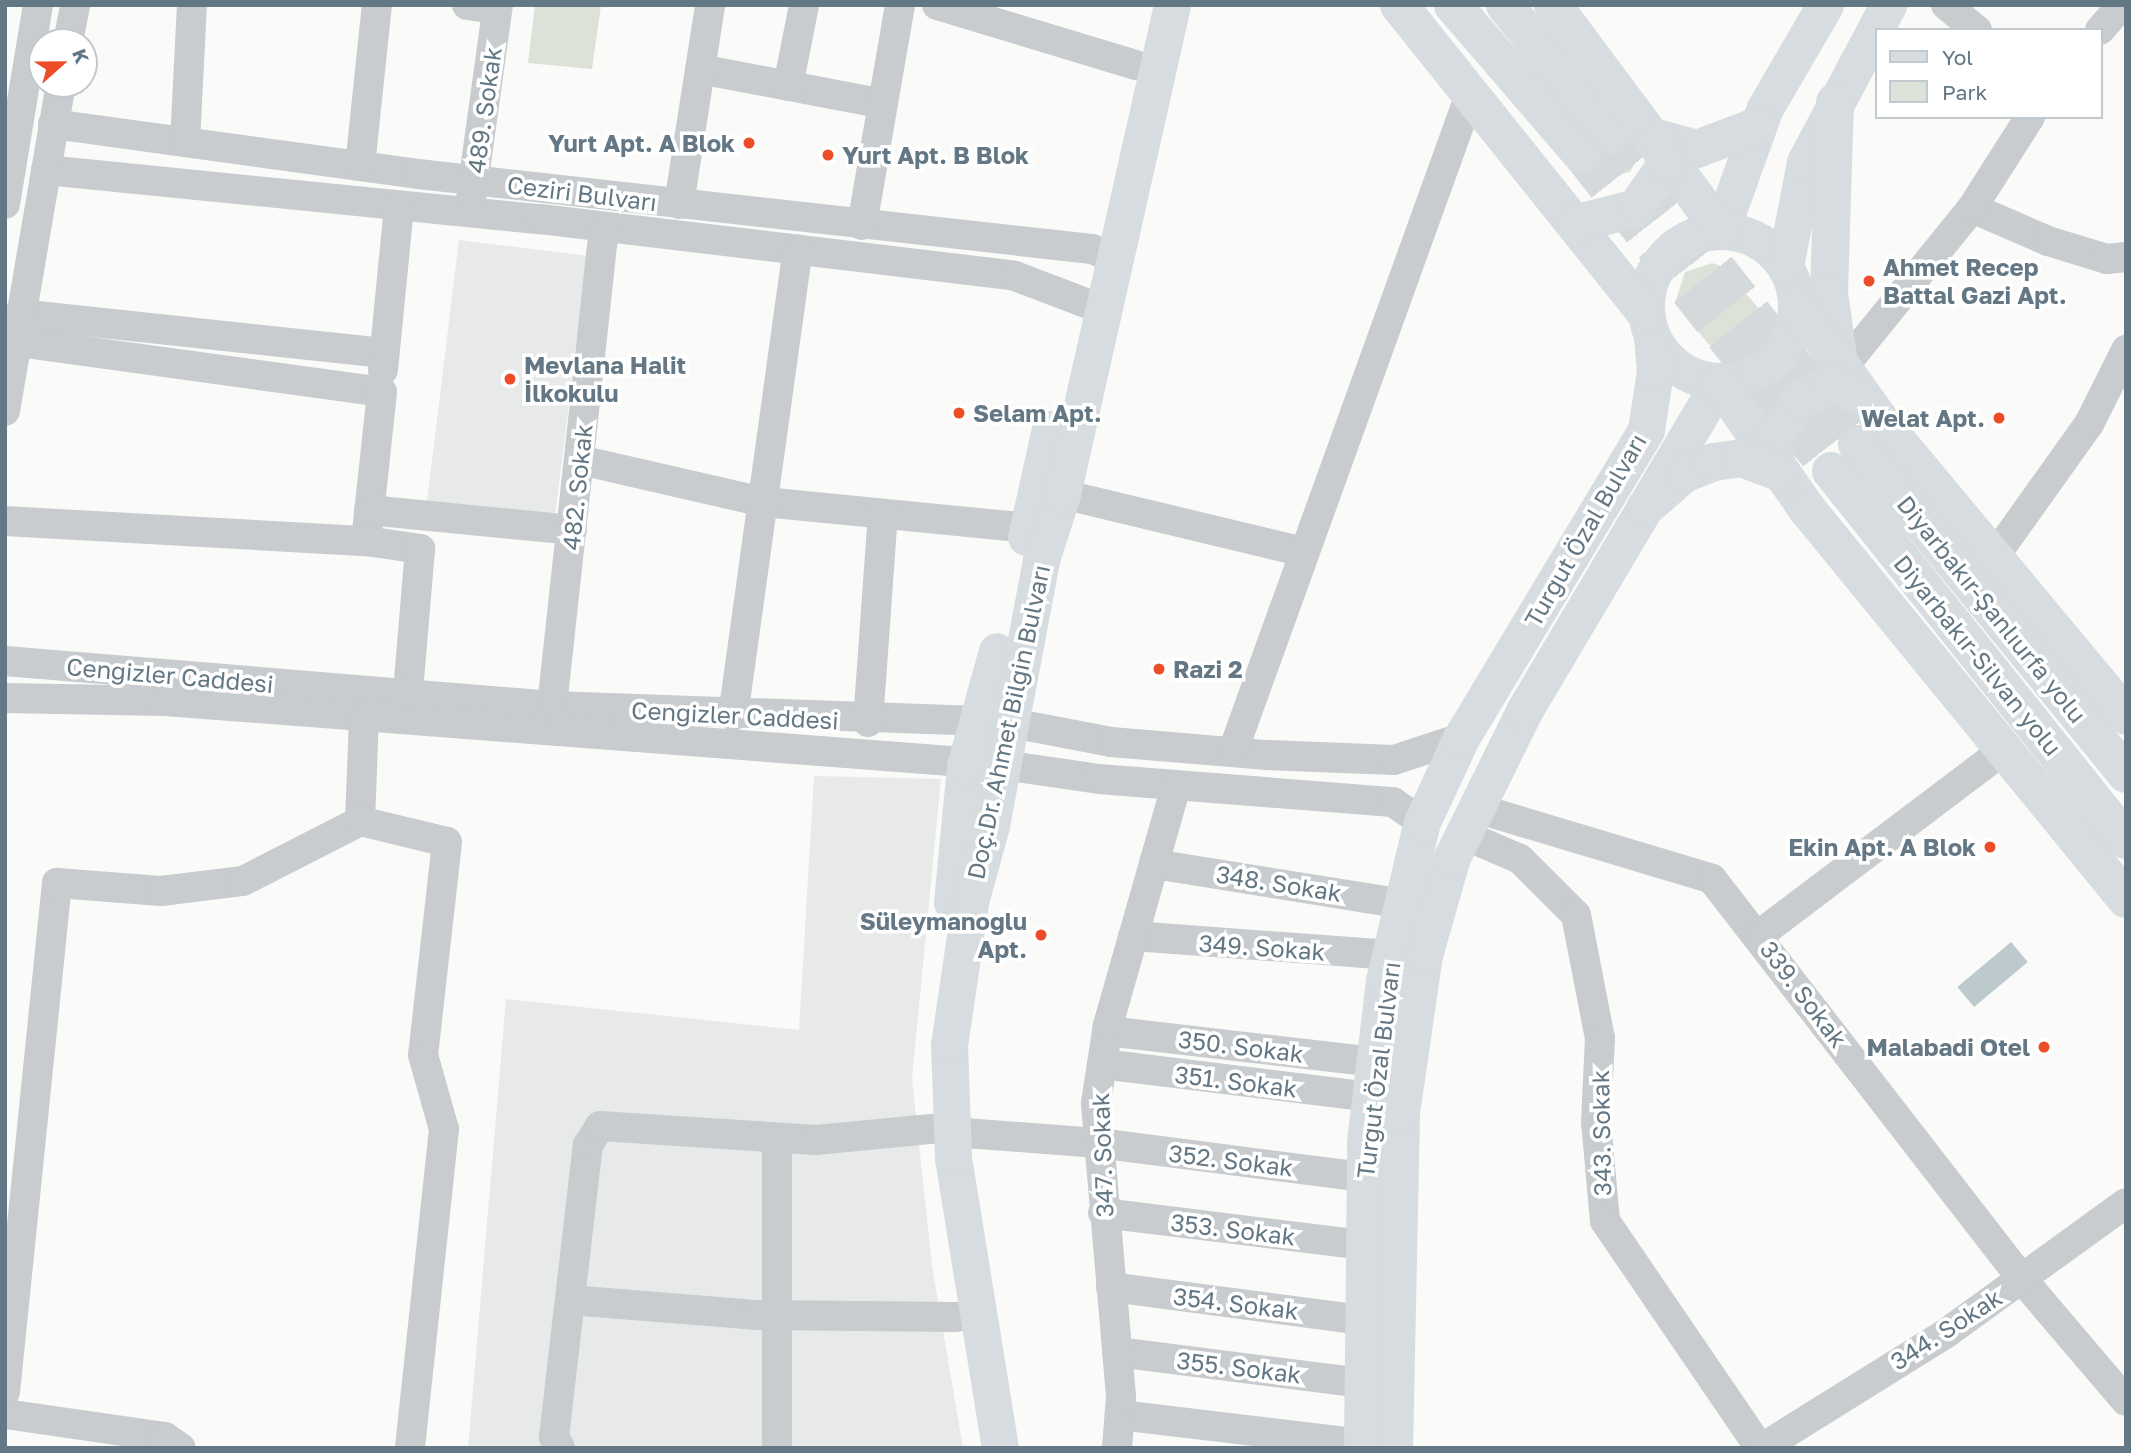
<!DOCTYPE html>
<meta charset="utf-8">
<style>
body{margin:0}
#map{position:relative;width:2131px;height:1453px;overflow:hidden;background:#fafaf8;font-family:"Golos Text",sans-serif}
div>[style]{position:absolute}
.built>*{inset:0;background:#e8e9e9;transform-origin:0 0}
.green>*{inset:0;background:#dce2d8}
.water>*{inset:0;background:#bdcacd;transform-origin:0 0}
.highway-tunnel>*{height:38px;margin-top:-19px;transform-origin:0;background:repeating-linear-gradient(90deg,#d4d9db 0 38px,transparent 0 57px)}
.minor>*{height:30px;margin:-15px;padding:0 15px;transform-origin:15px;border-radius:15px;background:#c8cccf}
.major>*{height:37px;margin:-18.5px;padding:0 18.5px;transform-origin:18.5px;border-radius:18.5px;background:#d6dcdf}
.major>.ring{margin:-18.5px;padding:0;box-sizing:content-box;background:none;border:37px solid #d6dcdf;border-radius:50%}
.highway>*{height:38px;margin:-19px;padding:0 19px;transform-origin:19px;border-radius:19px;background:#d6dcdf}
.dots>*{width:19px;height:19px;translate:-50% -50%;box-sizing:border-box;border:4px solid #fff;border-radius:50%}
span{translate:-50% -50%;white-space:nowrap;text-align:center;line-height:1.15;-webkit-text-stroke:7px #fff;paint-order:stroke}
.street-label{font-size:24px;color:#637784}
.poi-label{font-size:24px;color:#637784;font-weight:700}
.right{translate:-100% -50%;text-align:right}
.left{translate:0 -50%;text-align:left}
.frame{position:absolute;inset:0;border:7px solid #637784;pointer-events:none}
.legend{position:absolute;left:1875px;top:28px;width:228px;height:91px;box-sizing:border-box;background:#fff;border:2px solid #c1c9ce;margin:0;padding:9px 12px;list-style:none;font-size:21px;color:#637784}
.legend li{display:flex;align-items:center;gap:14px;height:35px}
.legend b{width:35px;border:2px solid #c1c9ce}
.north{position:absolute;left:28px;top:28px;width:70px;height:70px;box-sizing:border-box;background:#fff;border:2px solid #c1c9ce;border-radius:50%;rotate:69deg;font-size:19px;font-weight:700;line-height:28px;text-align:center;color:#637784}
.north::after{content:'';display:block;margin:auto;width:24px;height:32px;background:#ec4c26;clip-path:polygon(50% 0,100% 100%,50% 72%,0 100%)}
</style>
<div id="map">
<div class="built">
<i style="left:459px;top:240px;width:129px;height:264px;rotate:7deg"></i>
<i style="clip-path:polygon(814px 776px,941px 779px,912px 1078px,932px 1266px,963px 1448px,468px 1448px,506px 999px,799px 1030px)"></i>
</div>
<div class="green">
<i style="clip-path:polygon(535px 5px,601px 5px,592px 69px,528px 63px)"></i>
<i style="clip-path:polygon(1631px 117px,1640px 154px,1630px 172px,1585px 180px,1573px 167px)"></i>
<i style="clip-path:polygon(1712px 263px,1725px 268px,1758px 308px,1755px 334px,1737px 348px,1709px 345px,1675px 303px,1685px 272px)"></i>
</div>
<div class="water">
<i style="left:2011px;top:942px;width:26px;height:70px;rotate:50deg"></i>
</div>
<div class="highway-tunnel">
<i style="left:1610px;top:135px;width:396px;rotate:51.4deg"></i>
<i style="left:1583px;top:156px;width:401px;rotate:51.8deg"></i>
</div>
<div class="minor">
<i style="left:467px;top:5px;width:30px;rotate:8deg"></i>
<i style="left:937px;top:5px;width:208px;rotate:16.8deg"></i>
<i style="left:1946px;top:5px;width:40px;rotate:39deg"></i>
<i style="left:2100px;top:30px;width:33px;rotate:-49deg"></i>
<i style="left:68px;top:42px;width:38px;rotate:-79deg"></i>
<i style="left:700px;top:69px;width:186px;rotate:10.8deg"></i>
<i style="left:788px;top:86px;width:83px;rotate:-78.8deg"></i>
<i style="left:53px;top:124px;width:368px;rotate:7.8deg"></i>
<i style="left:418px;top:174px;width:678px;rotate:6.35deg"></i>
<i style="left:1092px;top:249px;width:21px;rotate:23deg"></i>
<i style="left:185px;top:142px;width:137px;rotate:-87.1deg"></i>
<i style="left:360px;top:166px;width:162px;rotate:-84deg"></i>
<i style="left:46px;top:170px;width:496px;rotate:5.7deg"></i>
<i style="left:540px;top:219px;width:478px;rotate:6.8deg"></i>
<i style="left:1015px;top:276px;width:90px;rotate:20.9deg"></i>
<i style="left:471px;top:199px;width:196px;rotate:-82.1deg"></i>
<i style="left:5px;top:204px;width:202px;rotate:-80.6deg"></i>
<i style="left:679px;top:204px;width:201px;rotate:-81.1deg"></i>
<i style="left:1972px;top:208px;width:83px;rotate:23.5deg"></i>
<i style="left:2048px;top:241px;width:62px;rotate:17deg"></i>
<i style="left:2107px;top:259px;width:19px;rotate:-6deg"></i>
<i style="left:862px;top:225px;width:223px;rotate:-80.2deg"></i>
<i style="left:19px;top:314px;width:367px;rotate:6.1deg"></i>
<i style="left:18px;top:342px;width:367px;rotate:7.8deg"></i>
<i style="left:382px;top:392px;width:150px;rotate:96.1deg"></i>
<i style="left:366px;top:541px;width:55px;rotate:8.4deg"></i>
<i style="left:420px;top:549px;width:144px;rotate:94.8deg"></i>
<i style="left:1844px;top:366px;width:203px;rotate:-51deg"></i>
<i style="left:1972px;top:208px;width:108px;rotate:-57.5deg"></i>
<i style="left:383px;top:370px;width:163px;rotate:-84.4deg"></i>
<i style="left:5px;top:411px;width:332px;rotate:-80.3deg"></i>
<i style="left:580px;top:460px;width:189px;rotate:12.9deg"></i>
<i style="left:764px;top:502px;width:265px;rotate:5.6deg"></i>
<i style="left:1062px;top:494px;width:249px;rotate:13.5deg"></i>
<i style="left:369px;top:510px;width:204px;rotate:5.6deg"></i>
<i style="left:5px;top:521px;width:362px;rotate:3.2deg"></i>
<i style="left:1994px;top:557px;width:163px;rotate:-54.5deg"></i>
<i style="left:2089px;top:424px;width:83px;rotate:-63.4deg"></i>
<i style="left:5px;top:661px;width:549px;rotate:4.7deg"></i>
<i style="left:552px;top:706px;width:455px;rotate:2deg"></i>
<i style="left:1007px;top:722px;width:106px;rotate:10.9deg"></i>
<i style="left:1111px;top:742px;width:157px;rotate:4.8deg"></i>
<i style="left:1267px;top:755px;width:127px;rotate:2.3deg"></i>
<i style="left:1394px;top:760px;width:71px;rotate:-18.2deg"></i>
<i style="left:5px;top:698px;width:160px;rotate:1.1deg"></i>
<i style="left:165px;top:701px;width:840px;rotate:4.37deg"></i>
<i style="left:1003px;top:765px;width:97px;rotate:8.3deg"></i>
<i style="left:1099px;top:779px;width:295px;rotate:4.5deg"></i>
<i style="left:1393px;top:802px;width:35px;rotate:35deg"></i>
<i style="left:552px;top:706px;width:482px;rotate:-83.8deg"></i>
<i style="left:733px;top:716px;width:471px;rotate:-82.1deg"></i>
<i style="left:868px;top:722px;width:208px;rotate:-85.9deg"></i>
<i style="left:1233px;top:751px;width:701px;rotate:-70.14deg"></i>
<i style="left:1476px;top:808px;width:246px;rotate:16.7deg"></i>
<i style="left:1712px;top:879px;width:506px;rotate:52.22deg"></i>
<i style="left:2022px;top:1279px;width:160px;rotate:49.6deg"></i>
<i style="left:360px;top:821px;width:105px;rotate:-87.8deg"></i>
<i style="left:1462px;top:834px;width:63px;rotate:23.3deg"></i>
<i style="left:1520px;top:859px;width:79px;rotate:45deg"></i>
<i style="left:1576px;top:915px;width:125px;rotate:79deg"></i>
<i style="left:1600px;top:1038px;width:84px;rotate:92.7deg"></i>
<i style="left:1596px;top:1122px;width:99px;rotate:84.8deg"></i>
<i style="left:1605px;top:1221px;width:275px;rotate:55.7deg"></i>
<i style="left:1154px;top:864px;width:252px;rotate:9.1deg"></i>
<i style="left:1759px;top:935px;width:310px;rotate:-37.1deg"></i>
<i style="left:1133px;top:936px;width:259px;rotate:4.2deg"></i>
<i style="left:1107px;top:1031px;width:269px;rotate:6.6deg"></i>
<i style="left:1102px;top:1064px;width:270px;rotate:7deg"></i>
<i style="left:952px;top:1132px;width:146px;rotate:4.3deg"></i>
<i style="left:1098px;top:1143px;width:268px;rotate:7.3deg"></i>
<i style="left:1103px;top:1213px;width:261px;rotate:7deg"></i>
<i style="left:1111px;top:1287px;width:252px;rotate:7.5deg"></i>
<i style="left:570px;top:1300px;width:186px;rotate:4.6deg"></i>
<i style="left:755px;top:1315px;width:201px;rotate:0.6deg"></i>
<i style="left:1117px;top:1352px;width:246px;rotate:7.2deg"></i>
<i style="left:5px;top:1392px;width:512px;rotate:-84.17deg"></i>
<i style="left:57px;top:883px;width:104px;rotate:4.4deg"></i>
<i style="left:161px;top:891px;width:83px;rotate:-7deg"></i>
<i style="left:243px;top:881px;width:131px;rotate:-27.1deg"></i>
<i style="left:360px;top:821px;width:89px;rotate:13.6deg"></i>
<i style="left:447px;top:842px;width:214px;rotate:96.4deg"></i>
<i style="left:423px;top:1055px;width:77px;rotate:74.2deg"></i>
<i style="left:444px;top:1129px;width:321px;rotate:96.1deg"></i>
<i style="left:5px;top:1414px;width:162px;rotate:8.2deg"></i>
<i style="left:165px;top:1437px;width:19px;rotate:35deg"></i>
<i style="left:1120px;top:1415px;width:244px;rotate:6.8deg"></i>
<i style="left:560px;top:1448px;width:13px;rotate:-119deg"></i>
<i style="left:554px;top:1437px;width:294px;rotate:-83.4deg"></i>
<i style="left:588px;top:1145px;width:22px;rotate:-58deg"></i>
<i style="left:600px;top:1126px;width:216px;rotate:3.7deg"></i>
<i style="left:816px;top:1140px;width:116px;rotate:-5.5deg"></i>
<i style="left:777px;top:1448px;width:310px;rotate:-90deg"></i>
<i style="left:1117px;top:1448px;width:52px;rotate:-85.6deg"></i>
<i style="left:1121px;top:1396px;width:294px;rotate:-94.9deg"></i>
<i style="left:1096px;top:1103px;width:79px;rotate:-81.3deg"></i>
<i style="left:1108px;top:1025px;width:248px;rotate:-74.1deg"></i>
<i style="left:1762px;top:1448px;width:216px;rotate:-31.9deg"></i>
<i style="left:1945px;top:1334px;width:223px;rotate:-35.9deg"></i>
</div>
<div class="major">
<i style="left:1721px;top:230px;width:130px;rotate:-70.2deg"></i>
<i style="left:1765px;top:108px;width:119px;rotate:-59.8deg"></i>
<i class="ring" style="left:1646px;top:231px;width:113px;height:113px"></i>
<i style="left:1785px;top:266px;width:106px;rotate:-79.1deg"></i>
<i style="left:1805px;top:162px;width:178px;rotate:-62.1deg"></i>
<i style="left:1026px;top:537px;width:111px;rotate:-77.5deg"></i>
<i style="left:952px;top:902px;width:137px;rotate:-84.5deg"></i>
<i style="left:965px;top:766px;width:119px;rotate:-74.5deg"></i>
<i style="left:1000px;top:1448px;width:295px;rotate:-99.2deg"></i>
<i style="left:953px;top:1157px;width:112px;rotate:-92deg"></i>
<i style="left:949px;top:1045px;width:145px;rotate:-81.6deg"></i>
<i style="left:970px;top:902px;width:80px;rotate:-74.7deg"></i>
<i style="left:991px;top:825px;width:270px;rotate:-79.3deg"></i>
<i style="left:1041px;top:560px;width:69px;rotate:-72.3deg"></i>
<i style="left:1062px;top:494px;width:501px;rotate:-77.32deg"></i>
<i style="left:1362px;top:1448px;width:306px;rotate:-89.4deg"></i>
<i style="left:1365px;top:1142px;width:163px;rotate:-83.3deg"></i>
<i style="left:1384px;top:980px;width:163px;rotate:-76.5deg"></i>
<i style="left:1422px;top:822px;width:93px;rotate:-65.1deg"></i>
<i style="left:1461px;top:738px;width:359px;rotate:-59deg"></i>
<i style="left:1646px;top:430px;width:60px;rotate:-81.3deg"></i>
<i style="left:1655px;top:371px;width:34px;rotate:-95deg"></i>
<i style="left:1394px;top:1448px;width:336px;rotate:-88.8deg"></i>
<i style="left:1401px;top:1112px;width:159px;rotate:-81.7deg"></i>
<i style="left:1424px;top:955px;width:102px;rotate:-74.1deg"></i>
<i style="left:1452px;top:857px;width:163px;rotate:-63.7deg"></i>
<i style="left:1524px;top:711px;width:382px;rotate:-59.3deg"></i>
</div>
<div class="highway">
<i style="left:1399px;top:5px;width:395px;rotate:51.3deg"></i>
<i style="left:1453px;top:5px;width:199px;rotate:49.3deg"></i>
<i style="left:1505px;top:5px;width:167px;rotate:51.1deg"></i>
<i style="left:1553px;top:5px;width:281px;rotate:53.3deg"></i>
<i style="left:1835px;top:102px;width:191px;rotate:91.8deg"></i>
<i style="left:1829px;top:293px;width:64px;rotate:81.9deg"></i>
<i style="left:1657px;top:138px;width:41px;rotate:15.4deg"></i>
<i style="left:1697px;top:149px;width:65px;rotate:-20.7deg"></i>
<i style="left:1575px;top:224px;width:63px;rotate:-14.7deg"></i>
<i style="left:1636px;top:208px;width:52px;rotate:-55.1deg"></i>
<i style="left:1666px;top:165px;width:28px;rotate:-108deg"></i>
<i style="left:1797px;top:304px;width:148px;rotate:54.4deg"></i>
<i style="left:1883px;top:424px;width:380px;rotate:50.2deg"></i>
<i style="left:1719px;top:382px;width:155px;rotate:55.3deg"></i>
<i style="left:1807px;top:509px;width:504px;rotate:50.72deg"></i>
<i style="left:1857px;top:444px;width:426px;rotate:50.8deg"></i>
<i style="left:1831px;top:471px;width:472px;rotate:51.4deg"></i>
<i style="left:1779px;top:472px;width:31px;rotate:-105deg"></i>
<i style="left:1771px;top:442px;width:52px;rotate:-55.1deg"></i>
<i style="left:1801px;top:399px;width:35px;rotate:-25deg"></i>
<i style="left:1833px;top:384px;width:33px;rotate:25deg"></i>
<i style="left:1646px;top:507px;width:50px;rotate:-41deg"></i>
<i style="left:1684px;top:474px;width:32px;rotate:-22deg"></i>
<i style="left:1714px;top:462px;width:27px;rotate:-8deg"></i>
<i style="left:1741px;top:458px;width:40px;rotate:20.2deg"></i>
</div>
<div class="dots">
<i style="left:749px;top:143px;background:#ec4c26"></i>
<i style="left:828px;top:155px;background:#ec4c26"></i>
<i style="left:1869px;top:281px;background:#ec4c26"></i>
<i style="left:510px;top:379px;background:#ec4c26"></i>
<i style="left:959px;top:413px;background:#ec4c26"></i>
<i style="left:1999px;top:418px;background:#ec4c26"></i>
<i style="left:1159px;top:669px;background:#ec4c26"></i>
<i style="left:1990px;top:847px;background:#ec4c26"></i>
<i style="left:1041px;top:935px;background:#ec4c26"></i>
<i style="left:2044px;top:1047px;background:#ec4c26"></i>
</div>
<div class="street-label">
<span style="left:484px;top:110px;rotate:-82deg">489. Sokak</span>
<span style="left:582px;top:193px;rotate:7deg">Ceziri Bulvarı</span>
<span style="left:577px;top:487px;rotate:-84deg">482. Sokak</span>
<span style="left:1585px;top:530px;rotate:-60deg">Turgut Özal Bulvarı</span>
<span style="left:1992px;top:609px;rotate:51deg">Diyarbakır-Şanlıurfa yolu</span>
<span style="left:1978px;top:655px;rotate:51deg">Diyarbakır-Silvan yolu</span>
<span style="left:170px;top:675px;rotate:5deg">Cengizler Caddesi</span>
<span style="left:735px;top:715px;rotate:3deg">Cengizler Caddesi</span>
<span style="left:1008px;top:722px;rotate:-78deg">Doç.Dr. Ahmet Bilgin Bulvarı</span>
<span style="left:1279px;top:883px;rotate:9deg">348. Sokak</span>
<span style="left:1262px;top:947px;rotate:4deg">349. Sokak</span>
<span style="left:1804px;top:994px;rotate:53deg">339. Sokak</span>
<span style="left:1241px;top:1046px;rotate:7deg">350. Sokak</span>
<span style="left:1378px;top:1070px;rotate:-83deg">Turgut Özal Bulvarı</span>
<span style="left:1236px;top:1081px;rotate:7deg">351. Sokak</span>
<span style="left:1601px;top:1133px;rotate:-91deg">343. Sokak</span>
<span style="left:1102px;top:1155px;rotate:-92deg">347. Sokak</span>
<span style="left:1231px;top:1160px;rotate:7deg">352. Sokak</span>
<span style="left:1233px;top:1229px;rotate:7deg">353. Sokak</span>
<span style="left:1236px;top:1303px;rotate:7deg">354. Sokak</span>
<span style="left:1946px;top:1329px;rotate:-33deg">344. Sokak</span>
<span style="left:1239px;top:1367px;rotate:7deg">355. Sokak</span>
</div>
<div class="poi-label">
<span class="right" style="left:735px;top:143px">Yurt Apt. A Blok</span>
<span class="left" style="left:842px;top:155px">Yurt Apt. B Blok</span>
<span class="left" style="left:1883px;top:281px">Ahmet Recep<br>Battal Gazi Apt.</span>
<span class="left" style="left:524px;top:379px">Mevlana Halit<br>İlkokulu</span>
<span class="left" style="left:973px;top:413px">Selam Apt.</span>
<span class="right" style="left:1985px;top:418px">Welat Apt.</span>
<span class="left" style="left:1173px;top:669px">Razi 2</span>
<span class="right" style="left:1976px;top:847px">Ekin Apt. A Blok</span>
<span class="right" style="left:1027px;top:935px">Süleymanoğlu<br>Apt.</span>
<span class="right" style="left:2030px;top:1047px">Malabadi Otel</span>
</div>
<div class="frame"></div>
<ul class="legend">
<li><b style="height:9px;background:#d6dcdf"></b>Yol</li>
<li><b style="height:19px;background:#dce2d8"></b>Park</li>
</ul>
<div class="north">K</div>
</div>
